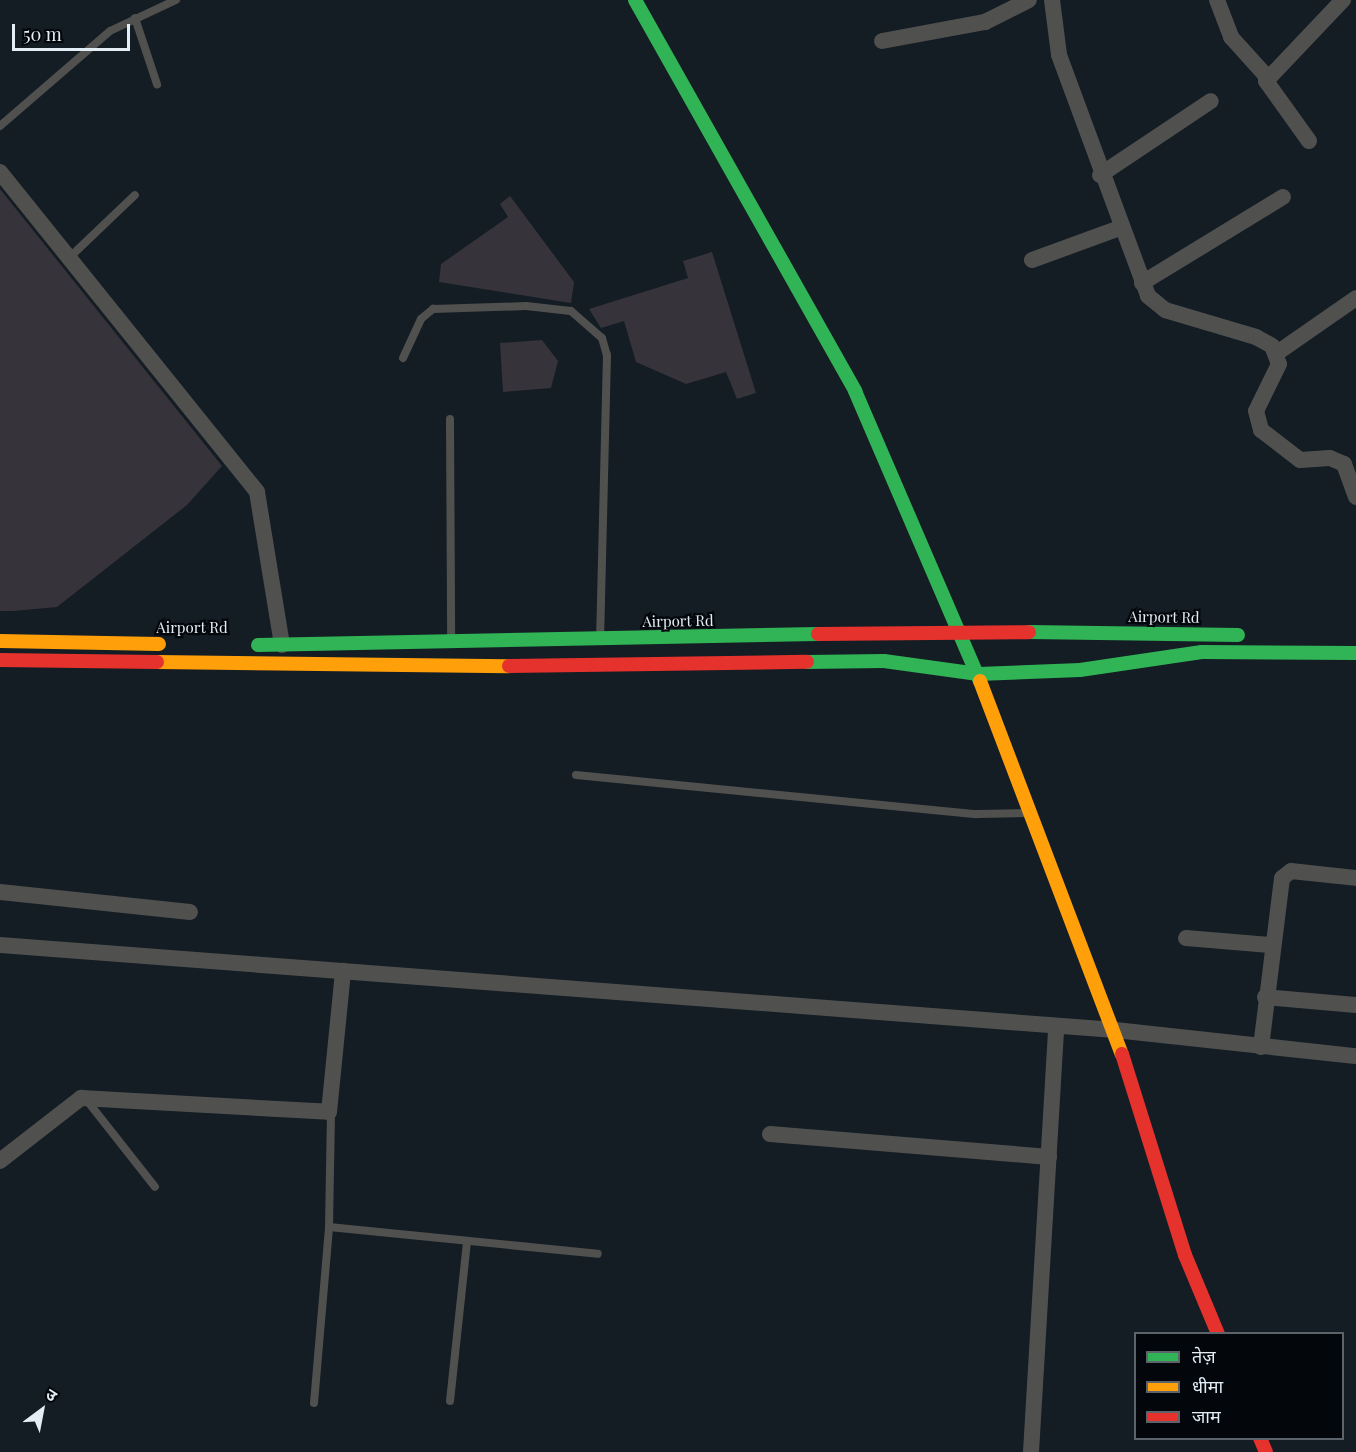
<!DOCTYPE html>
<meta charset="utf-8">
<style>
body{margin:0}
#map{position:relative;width:1356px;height:1452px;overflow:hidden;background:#141c24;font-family:"Playfair Display","Noto Sans Devanagari",serif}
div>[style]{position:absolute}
.building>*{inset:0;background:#36343a}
.lane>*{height:8px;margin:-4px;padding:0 4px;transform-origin:4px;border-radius:4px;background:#50514f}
.street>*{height:16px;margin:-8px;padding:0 8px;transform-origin:8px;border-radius:8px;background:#50514f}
.fast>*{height:14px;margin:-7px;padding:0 7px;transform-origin:7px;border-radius:7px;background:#30b455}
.slow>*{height:14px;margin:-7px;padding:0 7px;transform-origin:7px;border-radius:7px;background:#ff9f0a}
.jam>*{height:14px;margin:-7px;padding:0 7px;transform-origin:7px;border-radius:7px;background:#e5322d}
span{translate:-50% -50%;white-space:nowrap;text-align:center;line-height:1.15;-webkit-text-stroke:4.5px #03070c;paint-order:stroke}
.street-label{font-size:15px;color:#e3edf6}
.legend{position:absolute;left:1134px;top:1332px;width:210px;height:108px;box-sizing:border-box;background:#03070c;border:2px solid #5d636a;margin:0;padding:8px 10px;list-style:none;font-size:18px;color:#e3edf6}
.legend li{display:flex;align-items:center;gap:12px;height:30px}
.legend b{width:30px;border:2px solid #5d636a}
.north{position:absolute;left:12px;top:1380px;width:60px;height:60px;-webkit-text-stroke:4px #03070c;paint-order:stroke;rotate:32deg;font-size:16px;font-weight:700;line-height:24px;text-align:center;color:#e3edf6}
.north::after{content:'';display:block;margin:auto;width:21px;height:27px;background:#e3edf6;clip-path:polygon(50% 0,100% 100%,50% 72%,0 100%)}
.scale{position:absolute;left:12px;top:24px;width:118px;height:27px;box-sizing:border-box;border:3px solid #e3edf6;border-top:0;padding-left:8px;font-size:18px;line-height:21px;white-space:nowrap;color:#e3edf6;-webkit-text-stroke:4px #03070c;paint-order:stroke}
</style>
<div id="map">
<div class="building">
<i style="clip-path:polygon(0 189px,222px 466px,187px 505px,57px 607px,13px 611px,0 611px)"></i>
<i style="clip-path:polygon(510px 196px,574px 282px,571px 303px,439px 282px,441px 264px,508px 217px,500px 204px)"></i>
<i style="clip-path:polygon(712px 252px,756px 393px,737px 399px,726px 372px,686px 384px,636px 362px,624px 321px,601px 328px,589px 309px,688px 278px,683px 261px)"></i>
<i style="clip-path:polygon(542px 340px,558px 361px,551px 388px,503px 392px,500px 343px)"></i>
</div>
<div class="lane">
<i style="left:135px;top:18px;width:70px;rotate:71.6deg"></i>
<i style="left:0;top:126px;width:145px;rotate:-40.8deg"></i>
<i style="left:110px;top:31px;width:73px;rotate:-25.2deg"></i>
<i style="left:69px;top:258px;width:91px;rotate:-43.7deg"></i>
<i style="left:403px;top:358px;width:43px;rotate:-65.2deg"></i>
<i style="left:421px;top:319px;width:16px;rotate:-40deg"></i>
<i style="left:433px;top:309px;width:93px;rotate:-1.8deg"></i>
<i style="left:526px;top:306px;width:45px;rotate:6.3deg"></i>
<i style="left:571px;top:311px;width:41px;rotate:41.1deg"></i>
<i style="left:602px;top:338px;width:18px;rotate:74deg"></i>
<i style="left:607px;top:355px;width:281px;rotate:91.4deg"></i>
<i style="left:450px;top:419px;width:220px;rotate:89.7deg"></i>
<i style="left:576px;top:775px;width:402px;rotate:5.6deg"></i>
<i style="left:976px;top:814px;width:51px;rotate:-1.1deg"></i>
<i style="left:85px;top:1098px;width:113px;rotate:51.8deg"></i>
<i style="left:329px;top:1227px;width:270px;rotate:5.7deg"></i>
<i style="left:450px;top:1401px;width:160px;rotate:-83.9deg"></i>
<i style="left:314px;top:1403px;width:177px;rotate:-85.1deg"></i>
<i style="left:329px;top:1227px;width:116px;rotate:-89deg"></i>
</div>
<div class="street">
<i style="left:1052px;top:0;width:55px;rotate:82.7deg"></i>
<i style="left:1059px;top:55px;width:257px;rotate:69.7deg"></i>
<i style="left:1148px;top:296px;width:22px;rotate:39deg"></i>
<i style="left:1165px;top:310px;width:95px;rotate:16.5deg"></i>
<i style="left:1256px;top:337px;width:18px;rotate:29deg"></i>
<i style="left:1272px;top:346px;width:19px;rotate:69deg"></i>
<i style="left:1279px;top:364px;width:52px;rotate:116.1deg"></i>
<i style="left:1256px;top:411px;width:20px;rotate:75deg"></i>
<i style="left:1261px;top:430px;width:49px;rotate:37.6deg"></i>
<i style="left:1300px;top:460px;width:30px;rotate:-4deg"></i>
<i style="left:1330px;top:458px;width:15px;rotate:23deg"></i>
<i style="left:1344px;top:464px;width:35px;rotate:70deg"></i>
<i style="left:1217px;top:0;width:40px;rotate:69deg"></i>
<i style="left:1231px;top:37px;width:55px;rotate:47.9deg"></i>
<i style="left:882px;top:41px;width:105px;rotate:-10.5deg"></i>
<i style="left:985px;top:22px;width:49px;rotate:-26.6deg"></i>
<i style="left:1309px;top:141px;width:74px;rotate:-125.6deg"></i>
<i style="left:1266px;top:81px;width:112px;rotate:-46.5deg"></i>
<i style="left:0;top:172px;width:410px;rotate:51.2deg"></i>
<i style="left:257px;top:492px;width:155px;rotate:80.7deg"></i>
<i style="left:1100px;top:175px;width:133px;rotate:-33.7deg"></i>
<i style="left:1032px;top:260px;width:94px;rotate:-20deg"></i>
<i style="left:1142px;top:283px;width:165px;rotate:-31.4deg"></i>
<i style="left:1277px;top:353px;width:96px;rotate:-34.8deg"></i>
<i style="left:0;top:892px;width:191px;rotate:6deg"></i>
<i style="left:1186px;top:938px;width:84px;rotate:4.8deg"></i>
<i style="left:0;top:945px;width:1118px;rotate:4.36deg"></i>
<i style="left:1115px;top:1030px;width:242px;rotate:6.2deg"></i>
<i style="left:1265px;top:997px;width:91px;rotate:5deg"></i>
<i style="left:1261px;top:1047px;width:170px;rotate:-82.9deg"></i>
<i style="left:1282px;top:878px;width:11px;rotate:-38deg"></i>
<i style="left:1291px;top:871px;width:65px;rotate:6.1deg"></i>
<i style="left:770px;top:1134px;width:280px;rotate:4.7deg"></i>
<i style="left:0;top:1161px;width:103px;rotate:-37.9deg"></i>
<i style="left:81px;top:1098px;width:248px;rotate:3.2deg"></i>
<i style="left:329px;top:1112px;width:142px;rotate:-84.3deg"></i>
<i style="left:1031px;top:1452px;width:425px;rotate:-86.6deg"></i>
</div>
<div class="fast">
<i style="left:635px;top:0;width:449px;rotate:60.6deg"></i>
<i style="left:855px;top:391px;width:316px;rotate:66.7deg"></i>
<i style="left:1029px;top:632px;width:209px;rotate:0.8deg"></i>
<i style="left:258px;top:645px;width:560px;rotate:-1.13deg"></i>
<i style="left:807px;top:662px;width:77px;rotate:-0.7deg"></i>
<i style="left:884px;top:661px;width:95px;rotate:7.9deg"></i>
<i style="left:978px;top:674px;width:102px;rotate:-2.2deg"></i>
<i style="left:1080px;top:670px;width:123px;rotate:-8.4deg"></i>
<i style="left:1202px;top:652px;width:154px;rotate:0.4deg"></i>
</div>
<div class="slow">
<i style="left:0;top:641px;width:159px;rotate:1.1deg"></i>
<i style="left:157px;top:662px;width:352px;rotate:0.7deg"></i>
<i style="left:980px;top:681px;width:399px;rotate:69.2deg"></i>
</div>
<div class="jam">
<i style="left:818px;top:634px;width:211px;rotate:-0.5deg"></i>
<i style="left:0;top:660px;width:157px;rotate:0.7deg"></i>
<i style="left:509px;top:666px;width:298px;rotate:-0.8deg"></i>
<i style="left:1122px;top:1054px;width:211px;rotate:72.6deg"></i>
<i style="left:1185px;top:1255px;width:86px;rotate:67.3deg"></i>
<i style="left:1260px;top:1438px;width:15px;rotate:67deg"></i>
</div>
<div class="street-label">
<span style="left:1164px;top:617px;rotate:1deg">Airport Rd</span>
<span style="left:678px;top:621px;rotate:-1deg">Airport Rd</span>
<span style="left:192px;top:628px">Airport Rd</span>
</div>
<ul class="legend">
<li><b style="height:8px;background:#30b455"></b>तेज़</li>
<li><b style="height:8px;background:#ff9f0a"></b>धीमा</li>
<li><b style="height:8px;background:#e5322d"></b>जाम</li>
</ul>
<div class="north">उ</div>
<div class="scale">50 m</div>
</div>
